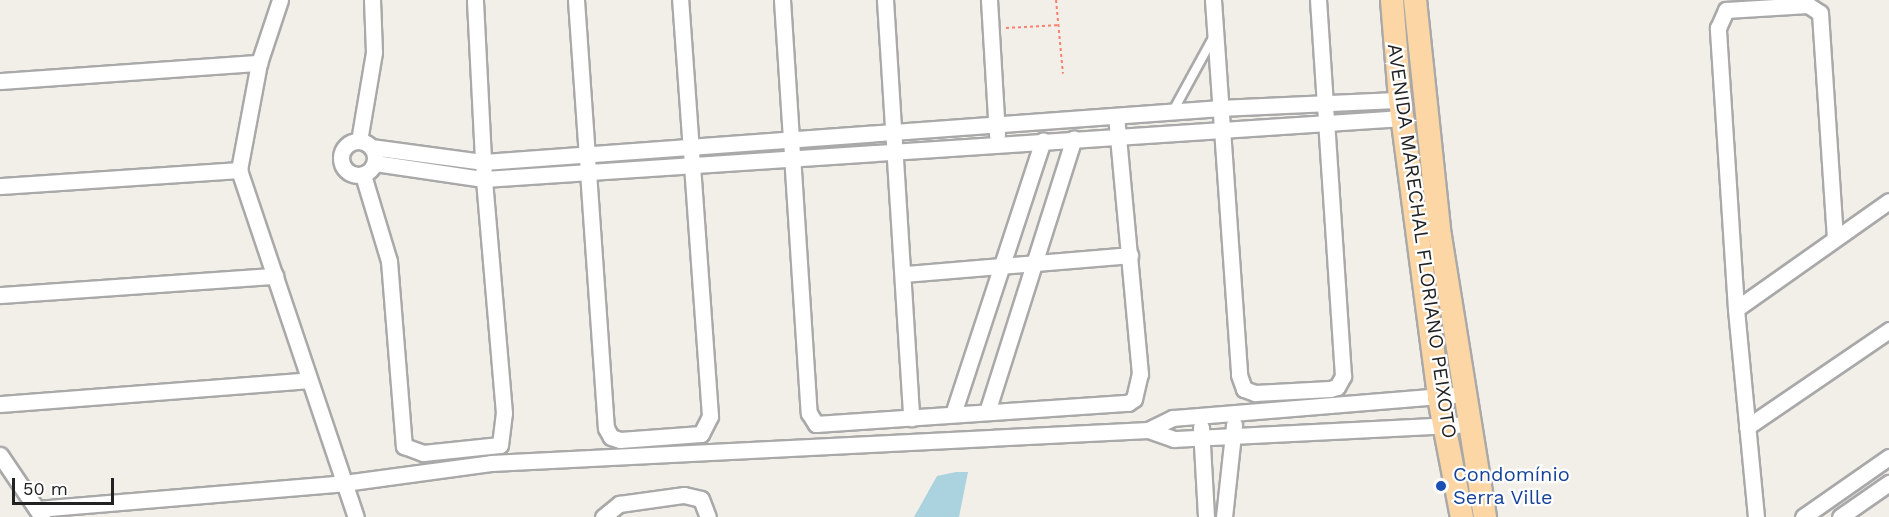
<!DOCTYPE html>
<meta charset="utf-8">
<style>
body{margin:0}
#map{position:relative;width:1889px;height:517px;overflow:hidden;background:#f2efe9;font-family:"Work Sans",sans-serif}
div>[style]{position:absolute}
.water>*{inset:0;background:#aad3df}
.path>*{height:2px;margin-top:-1px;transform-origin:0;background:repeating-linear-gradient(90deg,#fa8072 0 3px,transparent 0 6px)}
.roads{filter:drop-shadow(2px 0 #a9a9a9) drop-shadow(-2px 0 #a9a9a9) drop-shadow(0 2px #a9a9a9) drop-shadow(0 -2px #a9a9a9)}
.lane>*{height:8px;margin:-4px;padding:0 4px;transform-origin:4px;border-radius:4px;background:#fff}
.street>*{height:15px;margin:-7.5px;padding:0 7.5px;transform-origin:7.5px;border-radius:7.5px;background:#fff}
.street>.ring{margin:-7.5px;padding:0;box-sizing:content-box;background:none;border:15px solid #fff;border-radius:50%}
.primary>*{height:22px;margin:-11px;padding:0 11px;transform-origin:11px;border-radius:11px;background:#fcd6a4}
.dots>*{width:16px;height:16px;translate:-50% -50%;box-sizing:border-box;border:3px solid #fff;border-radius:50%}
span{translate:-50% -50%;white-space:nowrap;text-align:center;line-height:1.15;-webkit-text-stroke:4.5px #fff;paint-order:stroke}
.street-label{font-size:20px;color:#222}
.transit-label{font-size:20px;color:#164399}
.left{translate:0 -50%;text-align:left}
.scale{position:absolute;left:12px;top:478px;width:102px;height:27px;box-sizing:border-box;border:3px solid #222;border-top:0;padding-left:8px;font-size:18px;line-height:21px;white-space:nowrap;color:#222;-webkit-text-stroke:4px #fff;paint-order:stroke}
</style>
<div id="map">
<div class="water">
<i style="clip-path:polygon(956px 472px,968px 472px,959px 517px,914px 517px,937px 476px)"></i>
</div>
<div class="path">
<i style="left:1056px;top:0;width:74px;rotate:84.6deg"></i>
<i style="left:1006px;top:28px;width:54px;rotate:-3.2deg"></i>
</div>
<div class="roads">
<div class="lane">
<i style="left:1173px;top:111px;width:83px;rotate:-61.3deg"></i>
</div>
<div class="street">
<i style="left:280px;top:0;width:66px;rotate:108.4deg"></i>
<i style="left:259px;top:63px;width:109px;rotate:100.6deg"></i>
<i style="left:239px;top:170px;width:366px;rotate:71.4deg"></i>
<i style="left:576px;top:0;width:429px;rotate:86deg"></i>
<i style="left:606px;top:428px;width:10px;rotate:61deg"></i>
<i style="left:611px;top:437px;width:9px;rotate:18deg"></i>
<i style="left:620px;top:440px;width:81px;rotate:-4.2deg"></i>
<i style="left:701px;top:434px;width:20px;rotate:-63deg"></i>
<i style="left:710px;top:416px;width:417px;rotate:-94.1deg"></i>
<i style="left:782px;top:0;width:414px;rotate:86.3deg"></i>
<i style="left:809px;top:413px;width:13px;rotate:58deg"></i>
<i style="left:816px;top:424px;width:313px;rotate:-3.9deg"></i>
<i style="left:1128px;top:403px;width:7px;rotate:-34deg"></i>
<i style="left:1134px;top:399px;width:26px;rotate:-77deg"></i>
<i style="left:1140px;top:374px;width:259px;rotate:-95.3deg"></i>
<i style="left:885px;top:0;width:419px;rotate:86.4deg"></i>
<i style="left:989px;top:0;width:135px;rotate:86.6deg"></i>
<i style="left:1213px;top:0;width:376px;rotate:86deg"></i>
<i style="left:1239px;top:375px;width:15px;rotate:70deg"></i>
<i style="left:1244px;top:389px;width:12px;rotate:20deg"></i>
<i style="left:1255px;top:393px;width:75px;rotate:-3.1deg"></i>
<i style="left:1330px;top:389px;width:7px;rotate:-16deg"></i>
<i style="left:1337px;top:387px;width:13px;rotate:-61deg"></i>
<i style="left:1343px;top:376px;width:377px;rotate:-93.8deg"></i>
<i style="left:0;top:81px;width:260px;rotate:-4deg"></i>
<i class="ring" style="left:341px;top:141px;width:19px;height:19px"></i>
<i style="left:359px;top:141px;width:90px;rotate:-80.4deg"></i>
<i style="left:374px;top:52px;width:52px;rotate:-92.2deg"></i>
<i style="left:371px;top:147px;width:114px;rotate:7.6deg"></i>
<i style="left:484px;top:162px;width:739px;rotate:-4.19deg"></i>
<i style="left:1221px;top:108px;width:179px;rotate:-2.6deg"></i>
<i style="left:375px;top:163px;width:110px;rotate:8.4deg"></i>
<i style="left:484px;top:179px;width:920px;rotate:-3.8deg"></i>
<i style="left:363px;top:175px;width:90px;rotate:73.2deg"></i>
<i style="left:389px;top:261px;width:186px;rotate:85.4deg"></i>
<i style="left:404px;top:446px;width:20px;rotate:20deg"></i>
<i style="left:423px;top:453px;width:77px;rotate:-5.9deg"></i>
<i style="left:500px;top:445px;width:32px;rotate:-83deg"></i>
<i style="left:504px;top:413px;width:235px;rotate:-94.9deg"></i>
<i style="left:484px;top:179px;width:179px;rotate:-92.9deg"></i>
<i style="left:0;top:186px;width:240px;rotate:-3.8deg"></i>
<i style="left:905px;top:274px;width:226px;rotate:-4.8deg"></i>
<i style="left:0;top:295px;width:276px;rotate:-4deg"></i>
<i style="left:1736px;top:309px;width:187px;rotate:-35.2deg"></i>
<i style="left:0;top:404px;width:310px;rotate:-4.4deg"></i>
<i style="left:987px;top:412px;width:287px;rotate:-72.4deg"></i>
<i style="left:953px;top:414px;width:288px;rotate:-71.8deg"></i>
<i style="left:1201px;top:427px;width:90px;rotate:86.8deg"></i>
<i style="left:1747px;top:427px;width:172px;rotate:-34.3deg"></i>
<i style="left:1148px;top:430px;width:28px;rotate:19deg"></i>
<i style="left:1174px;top:439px;width:296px;rotate:-2.9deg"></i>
<i style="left:0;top:455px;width:75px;rotate:55.9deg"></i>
<i style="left:37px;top:509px;width:308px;rotate:-4.8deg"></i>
<i style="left:344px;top:483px;width:148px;rotate:-7.7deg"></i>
<i style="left:491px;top:463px;width:658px;rotate:-2.88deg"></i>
<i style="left:1148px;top:430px;width:28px;rotate:-26deg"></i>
<i style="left:1173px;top:418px;width:293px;rotate:-4.7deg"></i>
<i style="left:603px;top:517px;width:21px;rotate:-39deg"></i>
<i style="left:619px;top:504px;width:66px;rotate:-7.9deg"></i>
<i style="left:684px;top:495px;width:17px;rotate:13deg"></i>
<i style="left:701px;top:499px;width:19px;rotate:69deg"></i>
<i style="left:1224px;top:517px;width:93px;rotate:-83.8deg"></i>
<i style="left:1756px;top:517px;width:209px;rotate:-95.5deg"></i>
<i style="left:1736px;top:309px;width:282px;rotate:-93.7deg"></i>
<i style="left:1718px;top:28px;width:20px;rotate:-66deg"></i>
<i style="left:1726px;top:10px;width:82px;rotate:-3.5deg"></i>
<i style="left:1808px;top:5px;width:14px;rotate:34deg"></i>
<i style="left:1820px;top:13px;width:225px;rotate:86.2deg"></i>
<i style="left:1803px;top:517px;width:105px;rotate:-34.9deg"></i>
<i style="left:1840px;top:517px;width:60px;rotate:-34.8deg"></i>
</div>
<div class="primary">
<i style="left:1392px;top:0;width:100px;rotate:85.4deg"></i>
<i style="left:1400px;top:100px;width:301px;rotate:82.5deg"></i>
<i style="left:1439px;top:398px;width:121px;rotate:79.1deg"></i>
<i style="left:1415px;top:0;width:237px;rotate:84deg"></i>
<i style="left:1440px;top:236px;width:285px;rotate:80.9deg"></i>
</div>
</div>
<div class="dots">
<i style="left:1441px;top:486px;background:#1a4fb4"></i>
</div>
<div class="street-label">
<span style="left:1422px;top:241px;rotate:82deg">AVENIDA MARECHAL FLORIANO PEIXOTO</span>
</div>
<div class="transit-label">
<span class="left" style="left:1453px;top:486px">Condomínio<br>Serra Ville</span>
</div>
<div class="scale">50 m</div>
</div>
